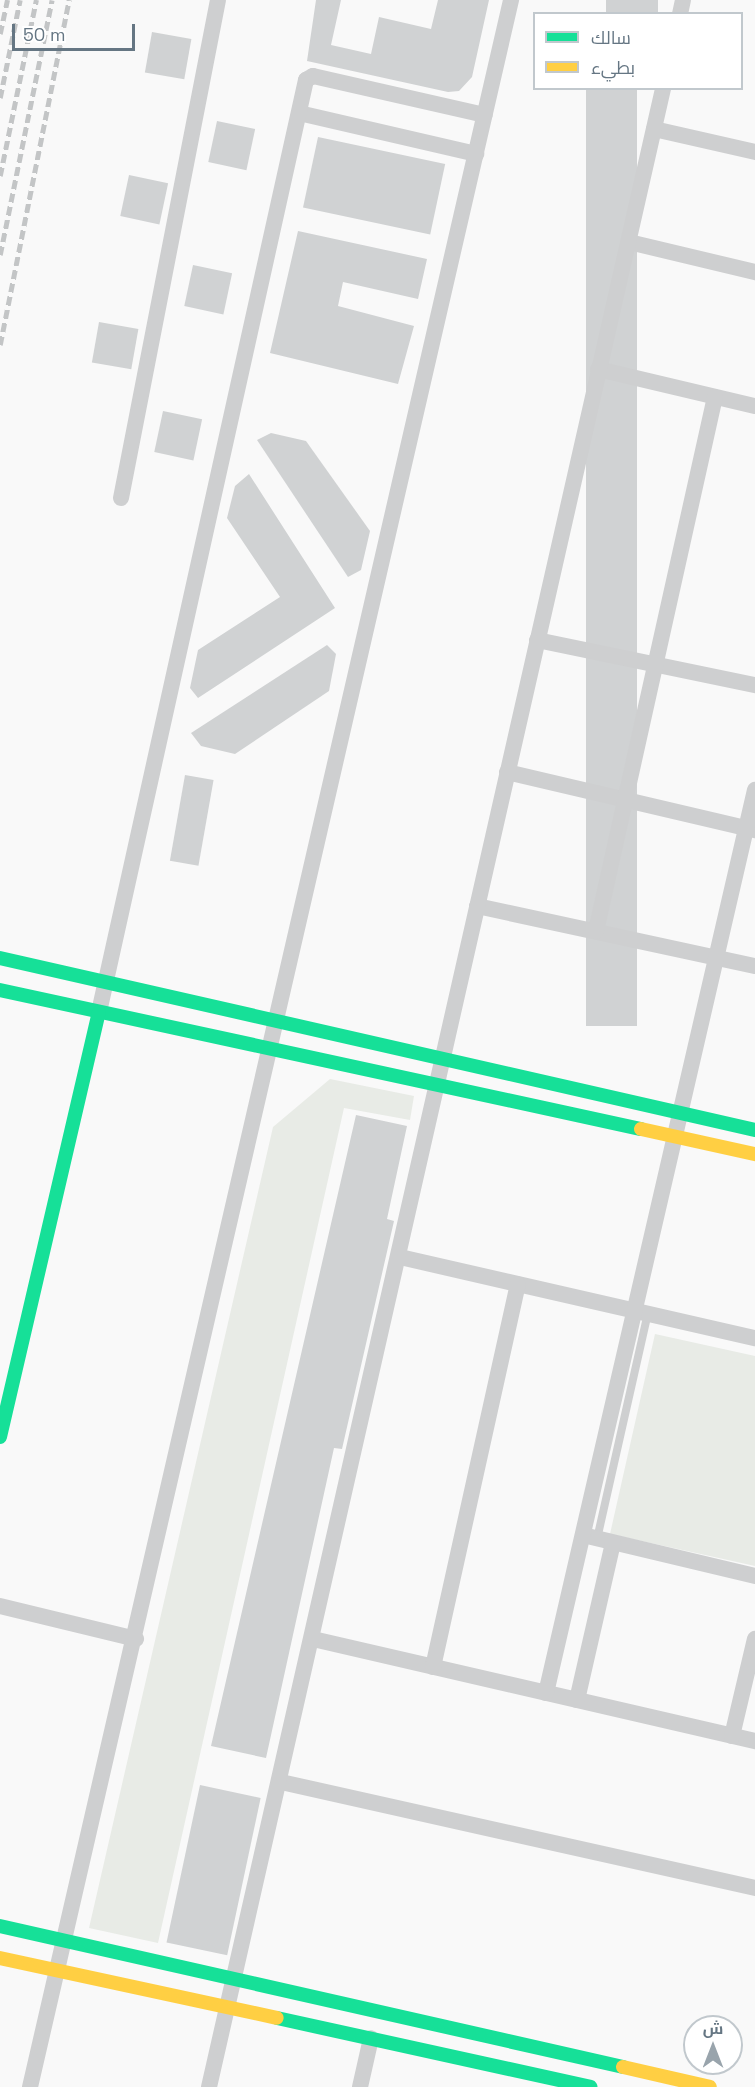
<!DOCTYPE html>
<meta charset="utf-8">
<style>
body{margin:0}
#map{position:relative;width:755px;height:2087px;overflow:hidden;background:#f9f9f9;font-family:"Space Grotesk",Cairo,sans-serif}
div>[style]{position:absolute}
.green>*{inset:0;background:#e8ebe6}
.building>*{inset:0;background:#d0d2d3;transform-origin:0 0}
.lane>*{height:8px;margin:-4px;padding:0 4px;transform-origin:4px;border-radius:4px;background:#cecfd0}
.street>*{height:16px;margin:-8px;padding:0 8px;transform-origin:8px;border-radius:8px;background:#cecfd0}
.fast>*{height:14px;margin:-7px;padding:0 7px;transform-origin:7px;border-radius:7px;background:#16e098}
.slow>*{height:14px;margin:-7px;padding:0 7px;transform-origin:7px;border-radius:7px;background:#ffcf43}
.rail>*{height:4.5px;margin-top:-2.25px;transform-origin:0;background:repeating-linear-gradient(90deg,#c3c5c6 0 9px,transparent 0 13.5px)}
span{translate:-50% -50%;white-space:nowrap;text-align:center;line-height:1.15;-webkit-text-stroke:6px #fff;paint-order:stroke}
.legend{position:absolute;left:533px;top:12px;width:210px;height:78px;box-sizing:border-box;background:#fff;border:2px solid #c1c8cd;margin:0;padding:8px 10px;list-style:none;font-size:18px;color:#657683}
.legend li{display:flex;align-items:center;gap:12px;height:30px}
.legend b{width:30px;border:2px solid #c1c8cd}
.north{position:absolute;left:683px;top:2015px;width:60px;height:60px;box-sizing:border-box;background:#fff;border:2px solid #c1c8cd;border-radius:50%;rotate:0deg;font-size:16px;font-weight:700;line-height:24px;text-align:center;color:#657683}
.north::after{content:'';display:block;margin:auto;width:21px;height:27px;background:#99a4ac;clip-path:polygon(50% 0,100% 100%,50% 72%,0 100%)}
.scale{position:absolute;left:12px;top:24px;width:123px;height:27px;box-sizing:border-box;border:3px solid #657683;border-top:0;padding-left:8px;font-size:18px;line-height:21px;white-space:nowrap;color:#657683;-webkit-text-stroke:4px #fff;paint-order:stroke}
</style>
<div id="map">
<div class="green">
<i style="clip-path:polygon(330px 1079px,414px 1096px,410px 1120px,344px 1108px,158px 1943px,89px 1928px,273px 1127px)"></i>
<i style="clip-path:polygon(655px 1334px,755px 1356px,755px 1566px,610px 1534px)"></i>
</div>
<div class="building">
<i style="clip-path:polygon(316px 0,341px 0,331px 45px,371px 54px,379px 17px,431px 29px,438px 0,489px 0,472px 77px,459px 91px,448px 92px,307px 61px)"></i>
<i style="left:606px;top:0;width:52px;height:14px"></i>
<i style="left:152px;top:32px;width:40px;height:41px;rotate:10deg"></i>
<i style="left:586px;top:88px;width:51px;height:938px"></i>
<i style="left:217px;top:121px;width:39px;height:42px;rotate:12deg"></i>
<i style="left:318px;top:137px;width:130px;height:72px;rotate:12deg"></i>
<i style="left:129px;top:175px;width:40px;height:42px;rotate:12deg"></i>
<i style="clip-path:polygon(298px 231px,427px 259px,418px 299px,343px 282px,338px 306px,414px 326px,398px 384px,270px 353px)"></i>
<i style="left:193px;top:265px;width:40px;height:42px;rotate:12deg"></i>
<i style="left:99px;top:322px;width:40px;height:41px;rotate:10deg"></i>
<i style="left:163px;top:411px;width:40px;height:42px;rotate:12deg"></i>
<i style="clip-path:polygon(271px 433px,306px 441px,370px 531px,361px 570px,348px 577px,257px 440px)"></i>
<i style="clip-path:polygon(249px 474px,335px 608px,198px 698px,190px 688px,198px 650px,280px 597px,227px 518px,235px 486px)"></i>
<i style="clip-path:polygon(327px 645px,336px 654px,329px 691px,235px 754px,201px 746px,191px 733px)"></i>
<i style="left:185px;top:775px;width:29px;height:87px;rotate:10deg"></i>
<i style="clip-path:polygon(356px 1115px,407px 1126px,387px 1219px,394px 1221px,376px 1300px,342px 1449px,334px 1448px,266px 1758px,211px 1746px)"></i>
<i style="left:200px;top:1785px;width:62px;height:161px;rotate:12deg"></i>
</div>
<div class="lane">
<i style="left:597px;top:1539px;width:232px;rotate:-77.3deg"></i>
</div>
<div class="street">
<i style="left:680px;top:14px;width:14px;rotate:-78deg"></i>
<i style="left:299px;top:113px;width:182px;rotate:13deg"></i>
<i style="left:654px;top:129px;width:104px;rotate:12.8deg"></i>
<i style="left:629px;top:242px;width:130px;rotate:13.4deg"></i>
<i style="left:598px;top:369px;width:161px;rotate:13.3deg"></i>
<i style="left:121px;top:498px;width:507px;rotate:-78.98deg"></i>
<i style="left:537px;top:640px;width:223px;rotate:11.7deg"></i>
<i style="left:507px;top:772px;width:255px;rotate:13.2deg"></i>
<i style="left:477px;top:906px;width:284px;rotate:12.2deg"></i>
<i style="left:596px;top:931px;width:547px;rotate:-77.44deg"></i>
<i style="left:99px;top:1012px;width:955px;rotate:-77.48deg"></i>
<i style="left:306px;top:80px;width:8px;rotate:-30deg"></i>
<i style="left:313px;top:76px;width:176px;rotate:12.8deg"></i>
<i style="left:400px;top:1257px;width:364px;rotate:12.9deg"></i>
<i style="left:583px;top:1535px;width:177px;rotate:13.4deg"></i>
<i style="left:0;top:1606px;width:140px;rotate:13.6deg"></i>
<i style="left:313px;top:1639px;width:454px;rotate:13deg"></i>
<i style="left:433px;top:1667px;width:392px;rotate:-77.5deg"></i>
<i style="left:546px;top:1693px;width:927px;rotate:-76.97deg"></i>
<i style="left:577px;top:1700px;width:161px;rotate:-77.1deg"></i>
<i style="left:732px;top:1736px;width:100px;rotate:-76.7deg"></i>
<i style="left:281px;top:1782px;width:486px;rotate:12.6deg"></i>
<i style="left:30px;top:2087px;width:2142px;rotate:-77.02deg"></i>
<i style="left:209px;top:2087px;width:2050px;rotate:-77.2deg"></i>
<i style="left:360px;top:2087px;width:50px;rotate:-77.3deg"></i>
</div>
<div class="fast">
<i style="left:0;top:958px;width:774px;rotate:12.83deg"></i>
<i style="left:0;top:990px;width:656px;rotate:12.24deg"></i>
<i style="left:0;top:1437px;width:436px;rotate:-76.9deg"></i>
<i style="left:0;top:1926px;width:639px;rotate:12.75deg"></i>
<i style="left:277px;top:2018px;width:321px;rotate:12.4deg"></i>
</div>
<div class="slow">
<i style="left:641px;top:1129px;width:117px;rotate:12.4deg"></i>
<i style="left:0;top:1958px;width:283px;rotate:12.2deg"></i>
<i style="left:623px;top:2067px;width:89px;rotate:12.9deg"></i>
</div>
<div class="rail">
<i style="left:0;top:34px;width:35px;rotate:-78deg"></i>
<i style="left:0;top:98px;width:100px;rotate:-78.5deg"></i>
<i style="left:0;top:176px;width:180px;rotate:-78.4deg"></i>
<i style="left:0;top:255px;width:260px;rotate:-78.5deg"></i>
<i style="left:0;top:345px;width:352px;rotate:-78.7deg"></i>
</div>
<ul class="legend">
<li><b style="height:8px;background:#16e098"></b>سالك</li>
<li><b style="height:8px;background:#ffcf43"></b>بطيء</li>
</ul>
<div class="north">ش</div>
<div class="scale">50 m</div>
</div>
